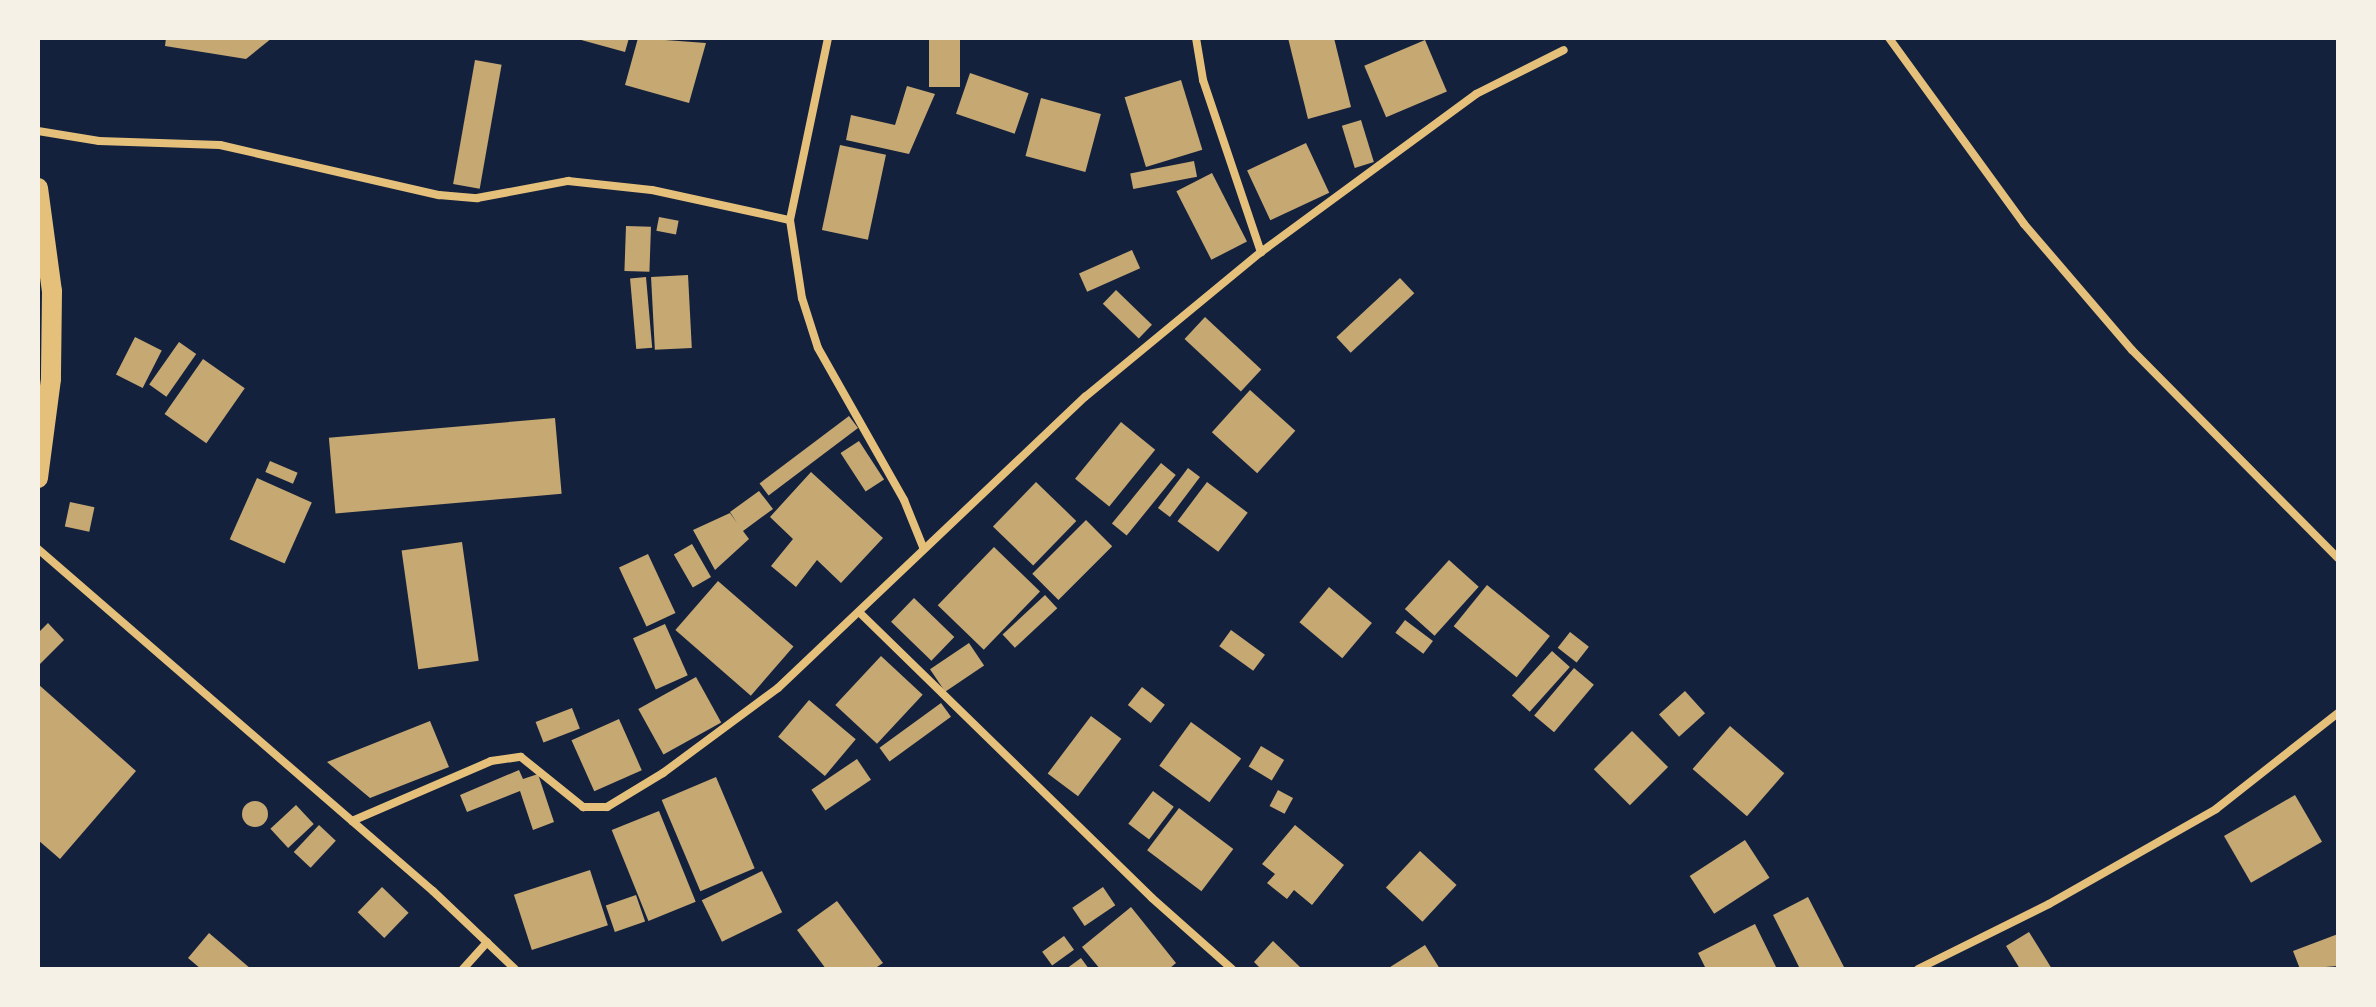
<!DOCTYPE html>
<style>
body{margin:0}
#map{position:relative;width:2376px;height:1007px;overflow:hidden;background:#14213d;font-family:"Golos Text",sans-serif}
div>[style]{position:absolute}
.building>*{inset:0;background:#c6a872;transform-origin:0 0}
.round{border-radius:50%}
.minor>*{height:8px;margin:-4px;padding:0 4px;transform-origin:4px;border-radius:4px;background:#e5c07b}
.primary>*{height:20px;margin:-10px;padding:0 10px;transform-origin:10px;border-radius:10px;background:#e5c07b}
span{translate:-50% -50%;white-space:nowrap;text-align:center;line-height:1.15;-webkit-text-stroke:7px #f6f1e7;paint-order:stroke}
.frame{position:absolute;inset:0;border:40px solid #f6f1e7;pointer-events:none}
</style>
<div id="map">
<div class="building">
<i style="clip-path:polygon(166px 38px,272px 38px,246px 59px,165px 46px)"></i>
<i style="clip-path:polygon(574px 38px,629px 38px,625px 52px)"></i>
<i style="clip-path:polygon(638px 38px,706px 43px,689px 103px,625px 85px)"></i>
<i style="left:929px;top:38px;width:31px;height:49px"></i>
<i style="clip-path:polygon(1288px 38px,1334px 38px,1351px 107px,1308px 119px)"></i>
<i style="left:1425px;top:40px;width:56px;height:66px;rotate:67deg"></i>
<i style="left:475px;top:60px;width:27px;height:126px;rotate:10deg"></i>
<i style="left:970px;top:73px;width:62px;height:43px;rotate:19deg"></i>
<i style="left:1181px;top:80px;width:73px;height:59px;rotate:73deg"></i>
<i style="clip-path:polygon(907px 86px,935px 94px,909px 154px,846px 140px,851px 115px,895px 125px)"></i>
<i style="left:1041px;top:98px;width:62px;height:60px;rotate:15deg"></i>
<i style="left:1361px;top:120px;width:44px;height:20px;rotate:73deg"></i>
<i style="left:1306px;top:143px;width:55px;height:65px;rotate:65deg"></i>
<i style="left:840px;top:145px;width:47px;height:87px;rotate:12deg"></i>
<i style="left:1194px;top:161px;width:16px;height:65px;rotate:79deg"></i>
<i style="left:1212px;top:173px;width:77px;height:40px;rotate:63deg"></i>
<i style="left:659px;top:217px;width:20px;height:14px;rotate:11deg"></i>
<i style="left:626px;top:226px;width:25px;height:45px;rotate:2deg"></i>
<i style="left:1132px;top:250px;width:20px;height:58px;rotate:66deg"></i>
<i style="left:688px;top:275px;width:73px;height:37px;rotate:87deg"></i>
<i style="left:646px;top:277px;width:71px;height:16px;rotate:85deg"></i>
<i style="left:1400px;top:278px;width:21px;height:87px;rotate:47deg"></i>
<i style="left:1116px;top:290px;width:50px;height:19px;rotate:44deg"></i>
<i style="left:1205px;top:317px;width:77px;height:30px;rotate:43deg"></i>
<i style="left:135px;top:337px;width:30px;height:42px;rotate:27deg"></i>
<i style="left:179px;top:342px;width:21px;height:52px;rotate:35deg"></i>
<i style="left:203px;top:359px;width:51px;height:67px;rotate:35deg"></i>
<i style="left:1250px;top:390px;width:61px;height:57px;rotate:42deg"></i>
<i style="left:849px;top:416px;width:15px;height:112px;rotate:53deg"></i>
<i style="left:555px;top:418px;width:76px;height:227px;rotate:85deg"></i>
<i style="left:1121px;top:422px;width:44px;height:73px;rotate:39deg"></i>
<i style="left:859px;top:441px;width:46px;height:22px;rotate:57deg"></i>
<i style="left:270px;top:461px;width:30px;height:12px;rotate:23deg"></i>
<i style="left:1161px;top:463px;width:19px;height:78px;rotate:39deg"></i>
<i style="left:1188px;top:468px;width:15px;height:50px;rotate:37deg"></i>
<i style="clip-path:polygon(811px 472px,883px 538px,841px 583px,817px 560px,796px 587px,771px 566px,793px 539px,770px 517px)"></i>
<i style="left:257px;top:478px;width:60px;height:67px;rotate:24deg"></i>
<i style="left:1036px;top:482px;width:56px;height:62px;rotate:44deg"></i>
<i style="left:1207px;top:482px;width:51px;height:49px;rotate:37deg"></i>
<i style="clip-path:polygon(759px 491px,773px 509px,743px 531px,749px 539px,715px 570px,693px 530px,730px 513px,737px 523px,730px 512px)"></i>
<i style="left:70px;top:502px;width:25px;height:25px;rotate:12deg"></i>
<i style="left:1086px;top:520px;width:37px;height:76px;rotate:45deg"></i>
<i style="left:462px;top:542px;width:120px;height:61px;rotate:82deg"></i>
<i style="left:692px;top:544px;width:38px;height:21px;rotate:60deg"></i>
<i style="left:994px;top:547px;width:64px;height:81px;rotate:44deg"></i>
<i style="left:648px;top:554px;width:65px;height:32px;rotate:65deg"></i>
<i style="left:1449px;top:560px;width:40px;height:66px;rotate:42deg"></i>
<i style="left:718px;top:581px;width:100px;height:65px;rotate:41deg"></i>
<i style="left:1487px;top:585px;width:81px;height:53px;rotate:39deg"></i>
<i style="left:1329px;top:587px;width:56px;height:46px;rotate:40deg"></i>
<i style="left:1045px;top:595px;width:18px;height:58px;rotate:47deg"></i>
<i style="left:914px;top:598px;width:56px;height:33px;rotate:44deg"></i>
<i style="left:1405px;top:620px;width:35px;height:16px;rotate:37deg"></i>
<i style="clip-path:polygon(48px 623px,64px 640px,38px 666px,38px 633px)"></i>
<i style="left:665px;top:624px;width:56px;height:35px;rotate:66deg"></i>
<i style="left:1231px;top:630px;width:42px;height:20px;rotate:36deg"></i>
<i style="left:1570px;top:632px;width:24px;height:20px;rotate:38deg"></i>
<i style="left:969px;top:643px;width:27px;height:47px;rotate:56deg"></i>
<i style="left:1552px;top:651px;width:24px;height:60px;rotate:42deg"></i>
<i style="left:881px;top:656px;width:57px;height:67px;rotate:43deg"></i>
<i style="left:1574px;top:668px;width:26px;height:62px;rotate:40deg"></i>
<i style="left:696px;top:677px;width:52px;height:66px;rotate:61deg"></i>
<i style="clip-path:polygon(38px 684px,136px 771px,60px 859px,38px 840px)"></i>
<i style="left:1142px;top:687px;width:29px;height:23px;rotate:38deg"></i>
<i style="left:1685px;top:691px;width:30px;height:35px;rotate:48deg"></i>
<i style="left:809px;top:700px;width:61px;height:48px;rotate:40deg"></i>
<i style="left:941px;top:703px;width:17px;height:76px;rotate:54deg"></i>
<i style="left:572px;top:708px;width:22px;height:39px;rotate:69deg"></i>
<i style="left:1091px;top:716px;width:38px;height:72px;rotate:37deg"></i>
<i style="left:619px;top:719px;width:56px;height:52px;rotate:66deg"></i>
<i style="clip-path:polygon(430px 721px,449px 767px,370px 798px,327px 762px)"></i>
<i style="left:1191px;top:722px;width:62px;height:54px;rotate:36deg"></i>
<i style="left:1730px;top:726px;width:72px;height:57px;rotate:41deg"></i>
<i style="left:1632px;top:731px;width:51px;height:54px;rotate:45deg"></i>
<i style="left:1261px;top:746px;width:27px;height:24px;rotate:31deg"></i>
<i style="left:857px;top:759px;width:25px;height:55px;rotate:56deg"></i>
<i style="clip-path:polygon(519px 770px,523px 779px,538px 774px,554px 822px,533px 830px,520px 791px,467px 812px,460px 795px)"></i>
<i style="left:716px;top:777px;width:99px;height:59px;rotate:67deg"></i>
<i style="left:1278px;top:790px;width:17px;height:18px;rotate:28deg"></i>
<i style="left:1153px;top:791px;width:26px;height:41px;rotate:37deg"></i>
<i style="left:2295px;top:795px;width:54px;height:82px;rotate:60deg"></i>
<i class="round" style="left:242px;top:801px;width:26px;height:26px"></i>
<i style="left:296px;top:805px;width:26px;height:35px;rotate:47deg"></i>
<i style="left:1179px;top:808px;width:68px;height:53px;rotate:37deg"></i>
<i style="left:659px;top:811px;width:98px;height:51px;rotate:68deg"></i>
<i style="left:319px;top:825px;width:23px;height:37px;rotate:43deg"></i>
<i style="clip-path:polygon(1295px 825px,1344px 865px,1312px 905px,1294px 890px,1287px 899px,1267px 883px,1275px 874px,1262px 864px)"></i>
<i style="left:1745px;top:840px;width:45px;height:66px;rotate:57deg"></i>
<i style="left:1420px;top:851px;width:50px;height:50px;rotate:43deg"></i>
<i style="left:590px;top:870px;width:58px;height:80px;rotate:72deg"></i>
<i style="left:762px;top:871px;width:46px;height:67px;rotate:64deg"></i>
<i style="left:382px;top:887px;width:37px;height:35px;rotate:44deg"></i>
<i style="left:1103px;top:887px;width:22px;height:37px;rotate:56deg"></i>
<i style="left:636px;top:895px;width:28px;height:32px;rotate:71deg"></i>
<i style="clip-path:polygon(1808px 897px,1845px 969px,1800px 969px,1773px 915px)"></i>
<i style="clip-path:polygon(837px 901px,883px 963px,874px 969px,826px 969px,797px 930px)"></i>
<i style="clip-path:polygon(1131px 907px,1176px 963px,1169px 969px,1100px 969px,1082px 947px)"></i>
<i style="clip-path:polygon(1755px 924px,1777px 969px,1706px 969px,1698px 953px)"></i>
<i style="clip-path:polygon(2029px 932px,2052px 969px,2020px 969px,2006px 946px)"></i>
<i style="clip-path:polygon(209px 933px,251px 969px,201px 969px,188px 958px)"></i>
<i style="clip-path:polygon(2338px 934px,2338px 966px,2300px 969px,2293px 951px)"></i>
<i style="left:1064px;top:936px;width:17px;height:27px;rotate:54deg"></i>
<i style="clip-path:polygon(1273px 941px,1300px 967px,1298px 969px,1261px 969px,1254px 962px)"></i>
<i style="clip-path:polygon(1425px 945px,1440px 969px,1387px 969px)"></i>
<i style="clip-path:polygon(1081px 958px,1089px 969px,1066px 969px)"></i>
</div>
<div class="minor">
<i style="left:1196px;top:38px;width:43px;rotate:80.5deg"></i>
<i style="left:1203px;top:80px;width:182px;rotate:71.4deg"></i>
<i style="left:1889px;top:38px;width:230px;rotate:54deg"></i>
<i style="left:2024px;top:224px;width:166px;rotate:49.4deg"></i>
<i style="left:2132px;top:350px;width:293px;rotate:45.3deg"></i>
<i style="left:38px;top:131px;width:62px;rotate:9.3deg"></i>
<i style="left:99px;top:141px;width:121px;rotate:1.9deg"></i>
<i style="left:220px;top:145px;width:225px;rotate:12.9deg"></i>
<i style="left:439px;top:195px;width:38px;rotate:5deg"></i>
<i style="left:477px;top:198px;width:93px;rotate:-10.6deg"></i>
<i style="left:568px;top:181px;width:84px;rotate:6.1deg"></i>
<i style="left:652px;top:190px;width:141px;rotate:12.3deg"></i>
<i style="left:790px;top:220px;width:79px;rotate:81.3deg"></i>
<i style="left:802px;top:298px;width:52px;rotate:72.3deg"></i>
<i style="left:818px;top:348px;width:175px;rotate:60.5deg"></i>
<i style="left:904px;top:500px;width:51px;rotate:68deg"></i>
<i style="left:790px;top:220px;width:186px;rotate:-78.2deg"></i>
<i style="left:38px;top:549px;width:522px;rotate:40.89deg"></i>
<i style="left:433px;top:891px;width:113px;rotate:43.6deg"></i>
<i style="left:859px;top:612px;width:409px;rotate:44.3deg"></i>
<i style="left:1152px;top:898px;width:107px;rotate:41.6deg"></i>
<i style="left:352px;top:821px;width:151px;rotate:-23.3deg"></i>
<i style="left:491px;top:761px;width:30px;rotate:-8deg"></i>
<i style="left:521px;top:757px;width:80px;rotate:38.9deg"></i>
<i style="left:583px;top:807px;width:24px"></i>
<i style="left:607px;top:807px;width:66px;rotate:-31.3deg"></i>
<i style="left:663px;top:773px;width:143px;rotate:-36.5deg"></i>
<i style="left:778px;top:688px;width:423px;rotate:-43.5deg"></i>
<i style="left:1085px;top:397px;width:228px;rotate:-39.5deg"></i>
<i style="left:1261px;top:252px;width:267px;rotate:-36.3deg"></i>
<i style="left:1476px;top:94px;width:98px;rotate:-26.6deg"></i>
<i style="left:463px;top:969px;width:36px;rotate:-48deg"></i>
<i style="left:1918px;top:969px;width:146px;rotate:-26.4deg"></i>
<i style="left:2049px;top:904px;width:192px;rotate:-29.6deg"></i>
<i style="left:2216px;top:809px;width:155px;rotate:-38.2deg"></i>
</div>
<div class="primary">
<i style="left:38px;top:188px;width:104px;rotate:82.3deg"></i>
<i style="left:52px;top:291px;width:88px;rotate:90.7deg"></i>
<i style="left:51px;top:379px;width:100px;rotate:97.5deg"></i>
</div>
<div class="frame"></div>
</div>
